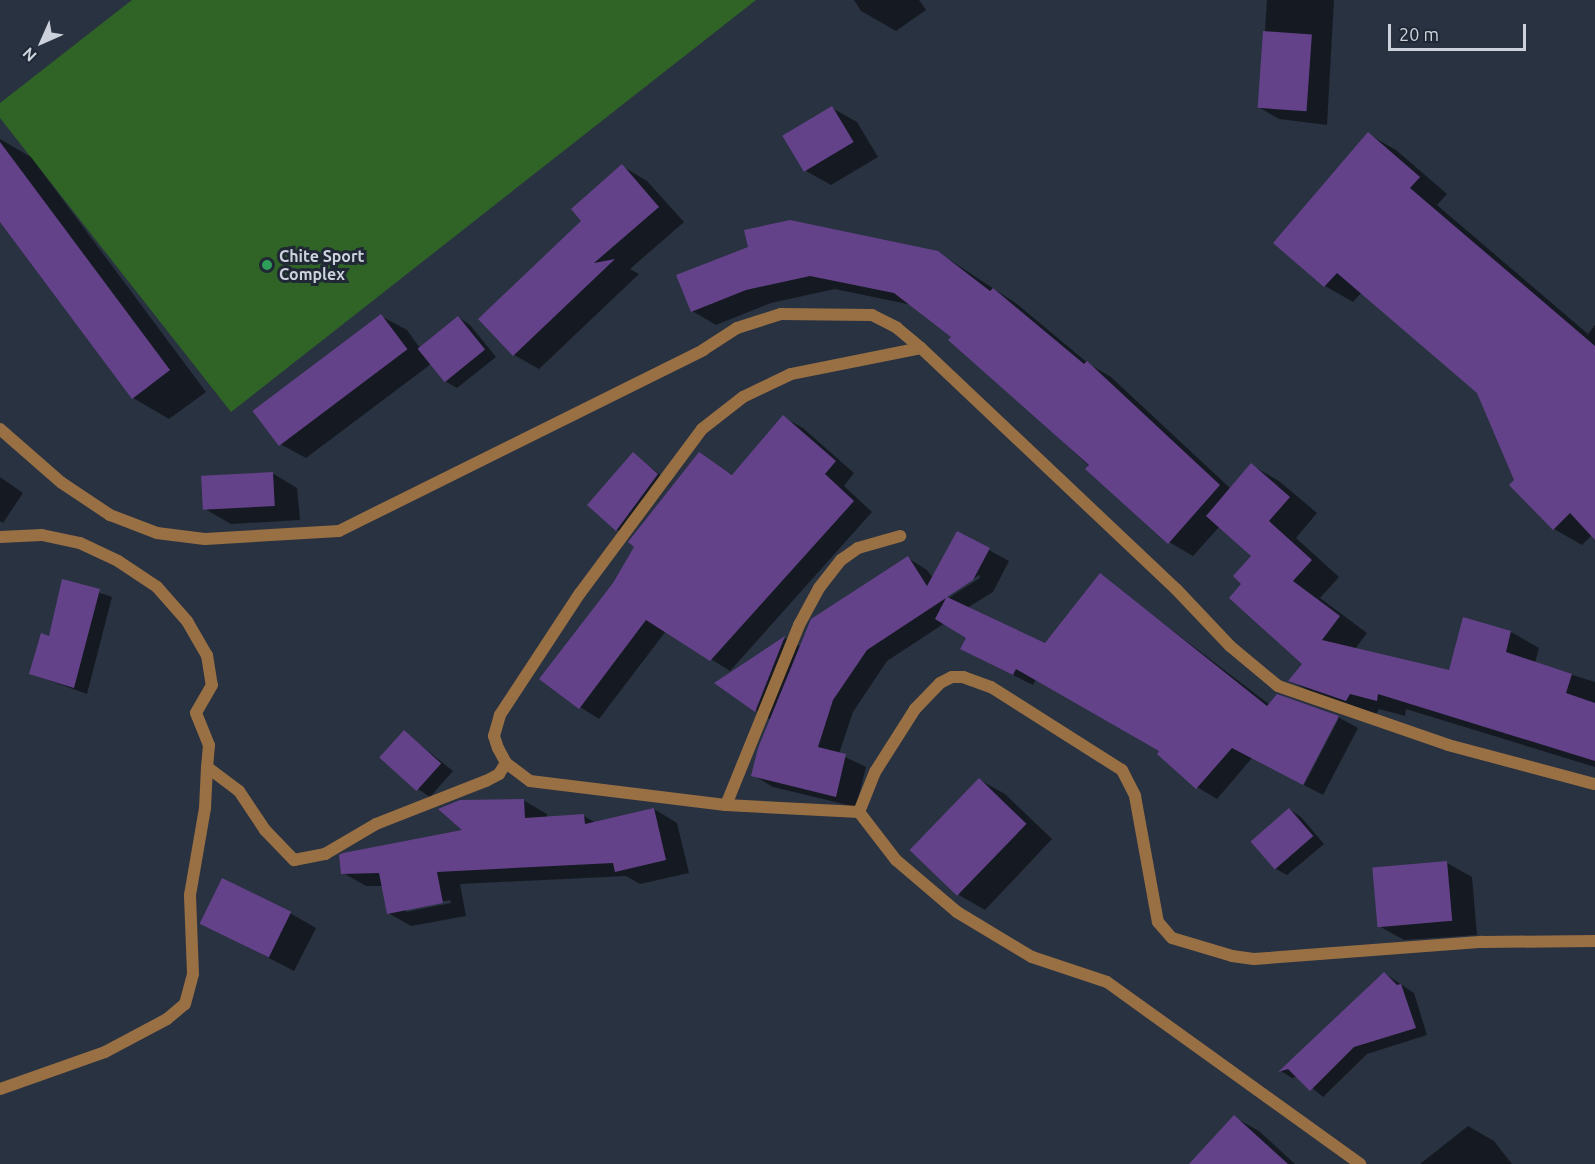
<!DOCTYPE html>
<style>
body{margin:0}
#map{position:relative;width:1595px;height:1164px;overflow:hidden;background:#293241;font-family:Ubuntu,sans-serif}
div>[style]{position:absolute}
.green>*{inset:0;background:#306426}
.shadow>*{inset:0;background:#0007}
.building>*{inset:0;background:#644289;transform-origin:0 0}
.street>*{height:12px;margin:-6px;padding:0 6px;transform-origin:6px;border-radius:6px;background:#996f44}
.dots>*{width:16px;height:16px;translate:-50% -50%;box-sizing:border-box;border:3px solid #202836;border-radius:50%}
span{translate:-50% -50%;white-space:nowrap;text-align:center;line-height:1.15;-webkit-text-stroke:6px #202836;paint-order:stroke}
.poi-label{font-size:16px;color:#ccd2db;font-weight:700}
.left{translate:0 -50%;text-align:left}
.north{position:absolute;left:12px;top:12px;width:60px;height:60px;-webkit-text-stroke:4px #202836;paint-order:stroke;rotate:225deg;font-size:16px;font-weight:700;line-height:24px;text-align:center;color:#ccd2db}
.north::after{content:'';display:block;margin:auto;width:21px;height:27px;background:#ccd2db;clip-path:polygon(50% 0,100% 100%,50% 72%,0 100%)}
.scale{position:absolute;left:1388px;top:24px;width:138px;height:27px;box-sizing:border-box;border:3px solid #ccd2db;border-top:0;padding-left:8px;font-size:18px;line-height:21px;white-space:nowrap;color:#ccd2db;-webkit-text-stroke:4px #202836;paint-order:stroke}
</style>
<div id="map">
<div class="green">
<i style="clip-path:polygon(132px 0,756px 0,231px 412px,0 118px,0 103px)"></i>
</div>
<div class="shadow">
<i style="clip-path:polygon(854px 0,919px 0,926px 10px,896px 31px,861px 11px)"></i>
<i style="clip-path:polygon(1267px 0,1334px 0,1327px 125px,1279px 119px,1260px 108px)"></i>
<i style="clip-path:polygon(832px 108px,857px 122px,878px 157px,831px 185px,806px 171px)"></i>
<i style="clip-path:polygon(1368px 134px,1396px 150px,1447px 194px,1437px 205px,1588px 334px,1595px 325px,1595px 537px,1592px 535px,1582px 545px,1554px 529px,1511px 485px,1516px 481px,1479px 392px,1362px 292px,1353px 302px,1325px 286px,1275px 243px)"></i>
<i style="clip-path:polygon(0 139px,31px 157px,206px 392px,169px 419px,133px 398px,0 220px)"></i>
<i style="clip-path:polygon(622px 166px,647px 181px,684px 222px,630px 269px,639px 274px,539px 369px,514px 355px,583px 221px)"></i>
<i style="clip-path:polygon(938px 252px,1017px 304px,1089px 364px,1111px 377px,1231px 489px,1251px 465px,1279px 481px,1317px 513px,1296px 538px,1339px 577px,1320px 598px,1367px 633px,1355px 649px,1451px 672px,1464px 619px,1511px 632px,1539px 648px,1535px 663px,1595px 682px,1595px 767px,1406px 709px,1405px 716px,1379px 709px,1375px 716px,1318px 696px,1290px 680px,1304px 664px,1243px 584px,1254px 556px,1220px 526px,1193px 556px,1169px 542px,953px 337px,912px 305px,835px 289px,771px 303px,716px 325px,692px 311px,678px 276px)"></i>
<i style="clip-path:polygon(381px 316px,407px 330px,420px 348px,458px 317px,470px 325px,496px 357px,457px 388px,445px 381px,431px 364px,306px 458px,280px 444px)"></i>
<i style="clip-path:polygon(783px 417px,803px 428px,854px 473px,844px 486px,872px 512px,730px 671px,666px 631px,599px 719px,580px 707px,614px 584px,699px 454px,733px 475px)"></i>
<i style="clip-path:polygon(633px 454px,670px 482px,629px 537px,617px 530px)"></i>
<i style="clip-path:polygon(272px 473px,297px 488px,300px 520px,231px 524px,205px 509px)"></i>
<i style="clip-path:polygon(0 477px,23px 493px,3px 523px,0 521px)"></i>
<i style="clip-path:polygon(evenodd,958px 533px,1009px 561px,993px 592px,967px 608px,1045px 645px,1100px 575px,1270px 705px,1338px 717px,1358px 728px,1323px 795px,1304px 785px,1339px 718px,1252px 758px,1217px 799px,1197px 787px,1161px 751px,1036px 679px,1033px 685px,962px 649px,968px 637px,945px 623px,887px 661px,853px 712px,839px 754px,866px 767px,856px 807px,773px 787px,753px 775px,771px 720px,716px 683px,786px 638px,801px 647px,908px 558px,927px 570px,933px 578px,958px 533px,979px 575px,980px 578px,947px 599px,947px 596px,979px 575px)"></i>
<i style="clip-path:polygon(64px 581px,112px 597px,87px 694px,31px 674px,50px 638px)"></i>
<i style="clip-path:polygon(404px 732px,453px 771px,430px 797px,418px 789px)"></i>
<i style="clip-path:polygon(980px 780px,1005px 794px,1052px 839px,985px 910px,959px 895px)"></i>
<i style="clip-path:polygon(evenodd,523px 800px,547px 814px,547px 818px,584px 816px,596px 823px,654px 809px,677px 823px,689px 873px,640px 884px,626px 876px,460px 884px,466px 916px,411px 926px,388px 913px,383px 886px,366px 886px,343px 873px,465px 831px,523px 800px,450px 900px,451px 903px,406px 912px,406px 909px,450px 900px)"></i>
<i style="clip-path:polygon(1289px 809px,1301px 817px,1324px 844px,1287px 875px,1274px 868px)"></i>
<i style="clip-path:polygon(1447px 863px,1472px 877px,1477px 935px,1404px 940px,1379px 926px)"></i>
<i style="clip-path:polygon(290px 913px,316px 928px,294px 971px,201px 923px)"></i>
<i style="clip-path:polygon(1384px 973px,1414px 993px,1427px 1035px,1367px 1054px,1323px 1097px,1298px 1076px,1292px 1078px,1281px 1071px)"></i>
<i style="clip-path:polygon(1234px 1117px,1259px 1131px,1295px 1164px,1201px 1164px)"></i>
<i style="clip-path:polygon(1468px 1126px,1494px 1141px,1512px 1164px,1420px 1164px)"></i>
</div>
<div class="building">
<i style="left:1263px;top:31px;width:49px;height:77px;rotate:4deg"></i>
<i style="left:832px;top:106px;width:42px;height:58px;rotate:59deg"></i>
<i style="clip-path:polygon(1368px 132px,1420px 177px,1410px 188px,1595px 346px,1595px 540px,1570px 513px,1553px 530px,1509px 485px,1514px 480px,1477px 393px,1337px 273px,1324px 287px,1273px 243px)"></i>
<i style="clip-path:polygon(0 142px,170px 370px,132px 399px,0 222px)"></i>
<i style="clip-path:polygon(622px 164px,659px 207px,594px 263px,615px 259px,513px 356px,478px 319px,581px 221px,571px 209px)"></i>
<i style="clip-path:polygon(790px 220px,938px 251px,990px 291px,993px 288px,1084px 364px,1087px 361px,1220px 485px,1168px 544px,1085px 469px,1089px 465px,948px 340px,951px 337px,894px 293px,810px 276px,746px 290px,691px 312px,676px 275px,748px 247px,744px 230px)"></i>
<i style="left:381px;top:314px;width:44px;height:161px;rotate:53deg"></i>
<i style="left:458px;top:316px;width:43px;height:52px;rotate:51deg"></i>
<i style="clip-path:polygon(783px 415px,836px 461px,825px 474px,854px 501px,710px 661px,646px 620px,579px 709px,539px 679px,613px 583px,634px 547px,628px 542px,699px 452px,732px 475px)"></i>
<i style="clip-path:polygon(633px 452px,658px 474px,616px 531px,587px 505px)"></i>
<i style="clip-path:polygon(1251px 463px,1290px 497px,1269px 521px,1312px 560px,1293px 581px,1340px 616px,1322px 640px,1449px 670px,1463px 617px,1511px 631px,1506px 652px,1572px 674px,1566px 693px,1595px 703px,1595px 761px,1378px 694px,1377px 701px,1350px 694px,1346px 701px,1288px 681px,1302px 664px,1229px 598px,1241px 584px,1233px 576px,1251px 556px,1206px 516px)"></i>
<i style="left:273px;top:472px;width:34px;height:72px;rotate:87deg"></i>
<i style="clip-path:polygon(957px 531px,990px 548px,973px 580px,947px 597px,1045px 643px,1100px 573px,1267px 706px,1277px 694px,1339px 716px,1303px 785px,1232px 748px,1196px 789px,1157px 754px,1159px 751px,1016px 669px,1013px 675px,960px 649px,966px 638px,935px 619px,946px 598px,867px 650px,833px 700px,818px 747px,846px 754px,836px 797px,751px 776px,758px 748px,811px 619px,908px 556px,927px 586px)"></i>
<i style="clip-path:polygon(62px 579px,100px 589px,74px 688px,29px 674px,41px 633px,49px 636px)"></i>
<i style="clip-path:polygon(785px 636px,755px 712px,714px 683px)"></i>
<i style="left:404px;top:730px;width:50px;height:37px;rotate:42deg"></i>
<i style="left:979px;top:778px;width:66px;height:100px;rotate:44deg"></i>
<i style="clip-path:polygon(524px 799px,525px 818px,584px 814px,585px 824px,654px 808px,666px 860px,615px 872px,613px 863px,437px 872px,443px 903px,387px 914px,379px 873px,341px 874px,339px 855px,343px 853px,462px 830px,438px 809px,460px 800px)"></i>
<i style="left:1289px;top:808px;width:37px;height:51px;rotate:49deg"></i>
<i style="left:1447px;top:861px;width:60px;height:75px;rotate:85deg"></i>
<i style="left:222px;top:878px;width:77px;height:51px;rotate:26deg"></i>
<i style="clip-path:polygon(1384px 972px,1397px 985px,1401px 984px,1416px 1028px,1354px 1047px,1310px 1091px,1288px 1069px,1278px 1072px)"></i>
<i style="clip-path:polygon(1234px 1115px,1288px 1164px,1189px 1164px)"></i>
</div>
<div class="street">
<i style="left:921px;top:348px;width:133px;rotate:168.7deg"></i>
<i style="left:791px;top:374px;width:53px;rotate:154.4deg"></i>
<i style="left:743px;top:397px;width:52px;rotate:142deg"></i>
<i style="left:702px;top:429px;width:204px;rotate:126.6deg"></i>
<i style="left:580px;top:593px;width:146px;rotate:123.3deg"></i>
<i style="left:500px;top:715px;width:22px;rotate:106deg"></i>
<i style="left:494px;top:736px;width:13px;rotate:72deg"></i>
<i style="left:498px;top:748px;width:17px;rotate:62deg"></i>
<i style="left:506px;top:763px;width:30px;rotate:37deg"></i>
<i style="left:530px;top:781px;width:197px;rotate:7deg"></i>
<i style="left:726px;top:805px;width:133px;rotate:3deg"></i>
<i style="left:859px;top:812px;width:61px;rotate:52.4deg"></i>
<i style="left:896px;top:860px;width:80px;rotate:40.4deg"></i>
<i style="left:957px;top:912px;width:87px;rotate:31deg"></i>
<i style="left:1032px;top:957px;width:79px;rotate:18.4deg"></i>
<i style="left:1107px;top:982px;width:312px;rotate:35.7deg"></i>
<i style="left:0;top:429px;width:82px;rotate:41.1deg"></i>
<i style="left:62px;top:483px;width:58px;rotate:33.7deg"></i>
<i style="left:110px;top:515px;width:50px;rotate:21deg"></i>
<i style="left:157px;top:533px;width:48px;rotate:7.1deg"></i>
<i style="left:205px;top:539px;width:134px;rotate:-3.4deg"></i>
<i style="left:339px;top:531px;width:407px;rotate:-26.4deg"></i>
<i style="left:703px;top:350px;width:40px;rotate:-32.9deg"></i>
<i style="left:737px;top:328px;width:46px;rotate:-17.7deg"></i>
<i style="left:781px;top:314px;width:91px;rotate:0.6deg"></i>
<i style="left:872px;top:315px;width:28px;rotate:27deg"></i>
<i style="left:897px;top:328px;width:31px;rotate:40deg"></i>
<i style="left:921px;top:348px;width:351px;rotate:43.4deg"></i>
<i style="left:1176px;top:589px;width:79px;rotate:46.5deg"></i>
<i style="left:1230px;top:646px;width:62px;rotate:39.8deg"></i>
<i style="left:1278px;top:686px;width:180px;rotate:19.1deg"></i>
<i style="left:1448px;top:745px;width:152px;rotate:14.9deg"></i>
<i style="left:0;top:537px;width:42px;rotate:-2.7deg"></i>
<i style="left:42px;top:535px;width:39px;rotate:12deg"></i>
<i style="left:80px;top:543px;width:42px;rotate:25.3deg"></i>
<i style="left:118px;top:561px;width:47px;rotate:33.7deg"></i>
<i style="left:157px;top:587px;width:45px;rotate:48.6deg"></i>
<i style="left:187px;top:621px;width:39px;rotate:60deg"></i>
<i style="left:207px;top:655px;width:30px;rotate:81deg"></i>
<i style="left:212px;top:685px;width:32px;rotate:120deg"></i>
<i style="left:196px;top:713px;width:35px;rotate:68deg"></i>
<i style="left:209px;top:745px;width:22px;rotate:95deg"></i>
<i style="left:207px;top:767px;width:40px;rotate:37deg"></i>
<i style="left:239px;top:791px;width:47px;rotate:56.3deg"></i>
<i style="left:265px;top:830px;width:42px;rotate:46deg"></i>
<i style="left:294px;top:860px;width:32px;rotate:-11deg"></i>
<i style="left:325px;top:854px;width:59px;rotate:-30.5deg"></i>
<i style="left:376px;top:824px;width:118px;rotate:-21.4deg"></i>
<i style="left:486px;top:781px;width:15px;rotate:-28deg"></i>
<i style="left:499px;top:774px;width:13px;rotate:-58deg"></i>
<i style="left:726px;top:805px;width:194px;rotate:-67.9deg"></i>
<i style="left:799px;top:625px;width:42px;rotate:-61.6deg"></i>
<i style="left:819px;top:588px;width:36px;rotate:-52deg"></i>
<i style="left:841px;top:560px;width:21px;rotate:-35deg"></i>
<i style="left:858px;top:548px;width:44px;rotate:-15.9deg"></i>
<i style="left:859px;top:812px;width:43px;rotate:-68.2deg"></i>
<i style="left:875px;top:772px;width:75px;rotate:-57.6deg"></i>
<i style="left:915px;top:709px;width:36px;rotate:-46deg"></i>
<i style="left:940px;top:683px;width:13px;rotate:-27deg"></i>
<i style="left:952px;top:677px;width:11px"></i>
<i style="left:963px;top:677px;width:30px;rotate:20deg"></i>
<i style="left:991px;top:687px;width:155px;rotate:32.4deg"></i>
<i style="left:1122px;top:770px;width:29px;rotate:63deg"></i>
<i style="left:1135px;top:796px;width:128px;rotate:79.7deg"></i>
<i style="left:1158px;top:922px;width:21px;rotate:49deg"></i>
<i style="left:1172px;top:938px;width:63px;rotate:16.7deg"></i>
<i style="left:1232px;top:956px;width:22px;rotate:8deg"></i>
<i style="left:1254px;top:959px;width:229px;rotate:-4.3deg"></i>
<i style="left:1482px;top:942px;width:113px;rotate:-0.5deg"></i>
<i style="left:0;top:1089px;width:111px;rotate:-19.4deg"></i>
<i style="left:105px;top:1052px;width:70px;rotate:-28deg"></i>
<i style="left:167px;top:1019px;width:23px;rotate:-40deg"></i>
<i style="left:185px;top:1004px;width:31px;rotate:-75deg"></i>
<i style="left:193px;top:974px;width:79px;rotate:-92.2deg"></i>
<i style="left:190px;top:895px;width:88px;rotate:-80.2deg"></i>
<i style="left:205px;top:808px;width:41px;rotate:-87.2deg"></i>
</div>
<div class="dots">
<i style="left:267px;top:265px;background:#2e9e5b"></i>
</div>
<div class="poi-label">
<span class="left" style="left:279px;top:265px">Chite Sport<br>Complex</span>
</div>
<div class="north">N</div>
<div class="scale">20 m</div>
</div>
